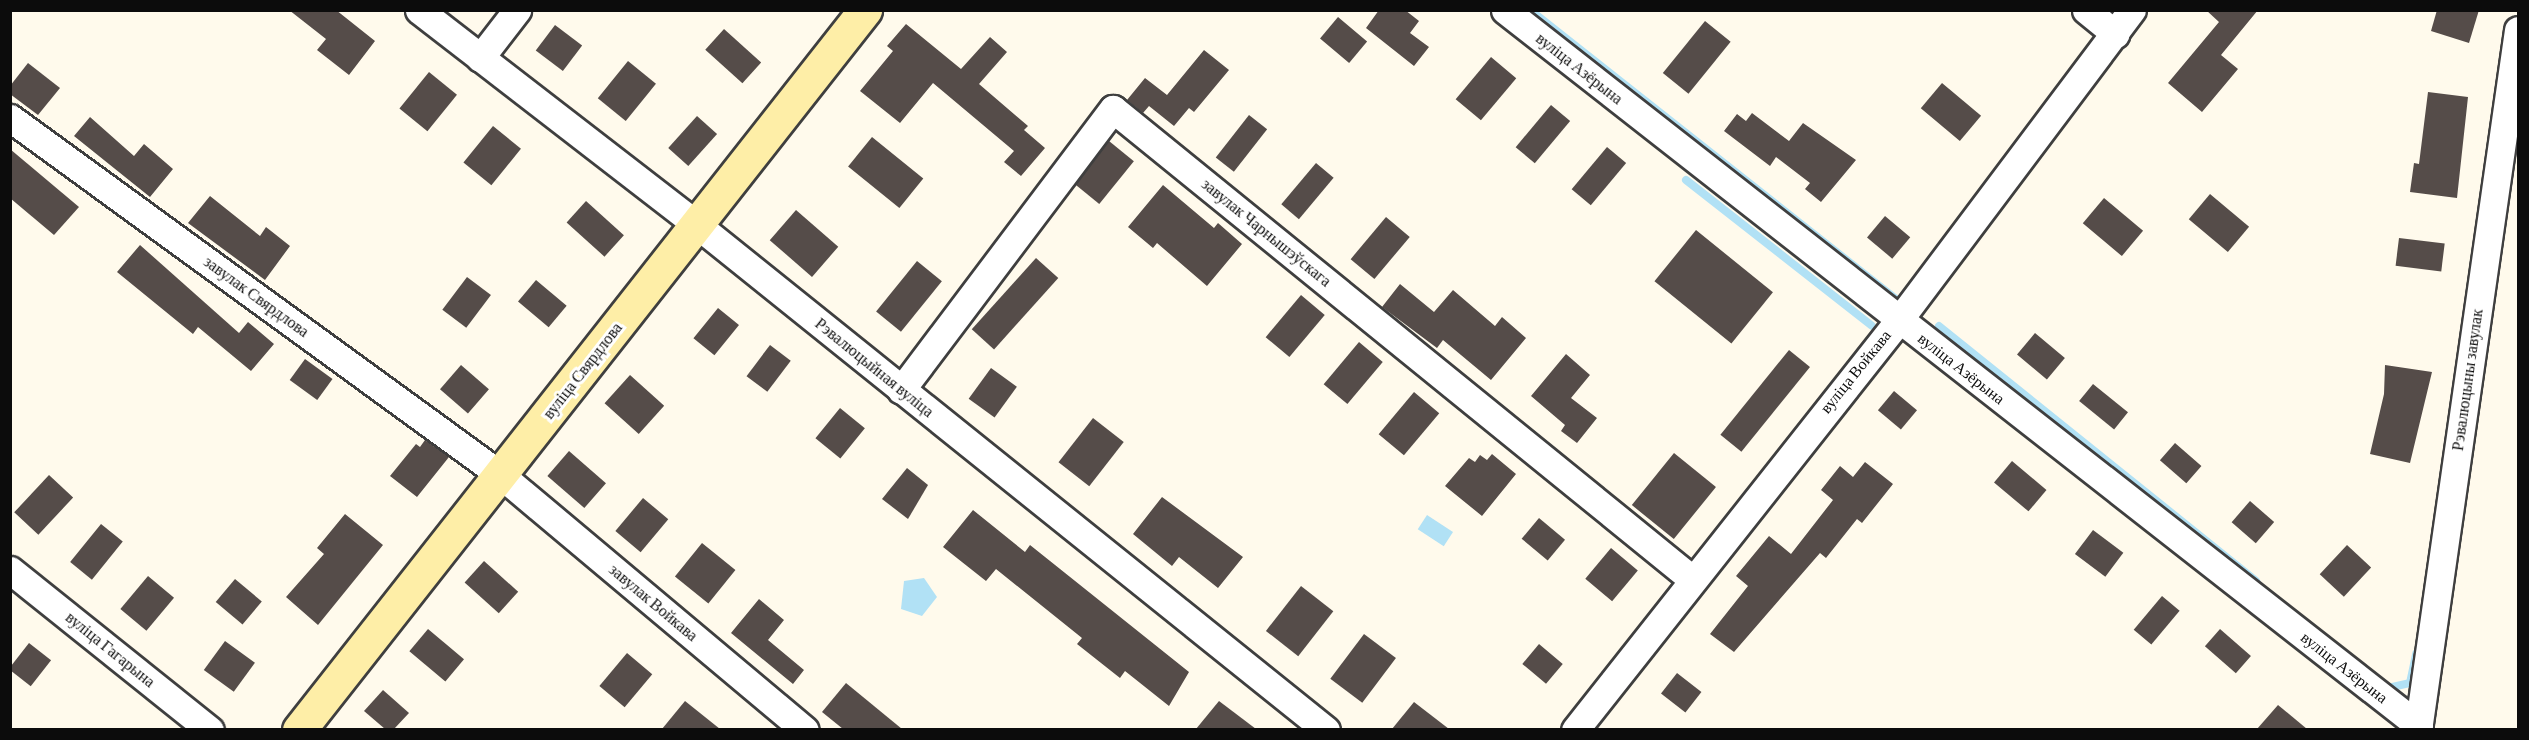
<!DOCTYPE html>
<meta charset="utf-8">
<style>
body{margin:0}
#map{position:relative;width:2529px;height:740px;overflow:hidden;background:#fffaec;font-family:"Crimson Pro",serif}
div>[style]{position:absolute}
.water>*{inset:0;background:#b1e1f5;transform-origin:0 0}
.stream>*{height:8px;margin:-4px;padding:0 4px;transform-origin:4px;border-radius:4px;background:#b1e1f5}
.building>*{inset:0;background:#554c49;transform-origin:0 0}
.roads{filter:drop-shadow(2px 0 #3f3f3f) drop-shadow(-2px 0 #3f3f3f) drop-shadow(0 2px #3f3f3f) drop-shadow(0 -2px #3f3f3f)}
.minor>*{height:27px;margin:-13.5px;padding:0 13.5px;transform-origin:13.5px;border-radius:13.5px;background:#fff}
.secondary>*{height:33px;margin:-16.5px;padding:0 16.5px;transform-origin:16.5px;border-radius:16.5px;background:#feeea7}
span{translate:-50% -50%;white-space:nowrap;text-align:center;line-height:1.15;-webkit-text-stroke:6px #fff;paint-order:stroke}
.street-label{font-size:16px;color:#0c0c0c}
.frame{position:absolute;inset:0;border:12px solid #0c0c0c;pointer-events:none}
</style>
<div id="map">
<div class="water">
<i style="left:1427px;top:515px;width:31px;height:17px;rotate:33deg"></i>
<i style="clip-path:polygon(924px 578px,937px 597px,922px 616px,901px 609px,904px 581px)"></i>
</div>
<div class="stream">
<i style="left:1530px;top:10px;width:468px;rotate:38.3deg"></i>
<i style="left:1686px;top:180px;width:236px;rotate:38.1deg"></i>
<i style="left:1939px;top:326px;width:407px;rotate:38.8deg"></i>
<i style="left:2384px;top:685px;width:5px;rotate:37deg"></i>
<i style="left:2388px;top:688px;width:23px;rotate:-13deg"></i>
<i style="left:2410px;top:683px;width:30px;rotate:-78deg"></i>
</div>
<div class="building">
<i style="clip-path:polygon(289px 10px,336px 10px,375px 41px,349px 75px,317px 50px,326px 39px)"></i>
<i style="clip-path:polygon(1379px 10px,1405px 10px,1419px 21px,1410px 33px,1429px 47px,1414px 66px,1366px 28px)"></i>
<i style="clip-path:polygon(2206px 10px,2258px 10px,2221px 55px,2238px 69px,2202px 112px,2168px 83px,2219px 22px)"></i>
<i style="clip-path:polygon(2437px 10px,2479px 10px,2469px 43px,2431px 31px)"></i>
<i style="left:1338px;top:17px;width:38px;height:28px;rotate:40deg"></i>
<i style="left:1705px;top:21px;width:33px;height:67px;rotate:39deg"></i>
<i style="clip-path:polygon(906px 24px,961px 69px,990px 37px,1007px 52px,979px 84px,1028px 126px,1024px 130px,1045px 148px,1021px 176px,1004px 162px,1014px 151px,933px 83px,900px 123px,860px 91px,893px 51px,887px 46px)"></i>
<i style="left:555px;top:25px;width:34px;height:32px;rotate:37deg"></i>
<i style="left:724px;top:29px;width:50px;height:28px;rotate:42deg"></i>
<i style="clip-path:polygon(1204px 50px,1229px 70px,1194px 112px,1189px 108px,1174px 126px,1149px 106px,1143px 113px,1127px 100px,1145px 78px,1167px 95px)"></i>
<i style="left:1491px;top:57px;width:33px;height:55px;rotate:40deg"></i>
<i style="left:628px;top:61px;width:36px;height:48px;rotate:39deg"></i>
<i style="clip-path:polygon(28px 63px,60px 88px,38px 115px,10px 94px,10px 86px)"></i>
<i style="left:429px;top:72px;width:36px;height:47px;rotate:39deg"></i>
<i style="left:1942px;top:83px;width:51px;height:33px;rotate:40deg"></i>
<i style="clip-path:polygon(2428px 92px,2468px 97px,2457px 198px,2410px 192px,2414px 163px,2419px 164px)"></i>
<i style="left:1551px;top:105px;width:25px;height:55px;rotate:40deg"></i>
<i style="clip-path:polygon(1752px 113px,1789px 141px,1803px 123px,1856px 160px,1821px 202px,1805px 189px,1810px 183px,1776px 157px,1770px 166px,1724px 131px,1737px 114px,1746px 121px)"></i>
<i style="left:1249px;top:115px;width:23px;height:54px;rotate:38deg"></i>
<i style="left:697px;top:116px;width:27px;height:43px;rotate:42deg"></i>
<i style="clip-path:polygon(90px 117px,134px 156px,144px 144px,173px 169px,150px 197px,74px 136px)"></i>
<i style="left:493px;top:126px;width:36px;height:47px;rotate:39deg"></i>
<i style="left:872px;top:137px;width:66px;height:38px;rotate:39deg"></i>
<i style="left:1109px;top:141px;width:32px;height:55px;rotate:39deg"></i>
<i style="left:1607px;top:147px;width:25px;height:55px;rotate:40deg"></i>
<i style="clip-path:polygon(10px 149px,79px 207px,54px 235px,10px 198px)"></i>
<i style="left:1316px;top:163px;width:23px;height:54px;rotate:40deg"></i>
<i style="clip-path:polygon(1163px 185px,1214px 228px,1218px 223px,1242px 244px,1207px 286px,1157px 243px,1153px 248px,1128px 227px)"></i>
<i style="left:2210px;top:194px;width:51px;height:33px;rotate:40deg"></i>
<i style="clip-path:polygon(210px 196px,260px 236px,266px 227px,290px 246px,265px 280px,188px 223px)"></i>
<i style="left:2104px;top:198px;width:51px;height:33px;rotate:40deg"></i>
<i style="left:586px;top:201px;width:51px;height:29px;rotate:42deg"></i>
<i style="left:796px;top:210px;width:56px;height:40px;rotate:41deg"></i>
<i style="left:1885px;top:216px;width:33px;height:28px;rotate:40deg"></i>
<i style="left:1386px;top:217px;width:31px;height:55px;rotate:40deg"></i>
<i style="left:1696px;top:230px;width:99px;height:66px;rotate:39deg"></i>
<i style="left:2399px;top:238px;width:46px;height:28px;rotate:7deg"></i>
<i style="clip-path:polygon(140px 245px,239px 333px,248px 322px,274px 344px,251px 371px,198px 327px,193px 334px,117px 272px)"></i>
<i style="left:1036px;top:258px;width:30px;height:96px;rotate:42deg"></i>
<i style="left:917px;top:261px;width:32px;height:65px;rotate:39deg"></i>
<i style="left:467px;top:277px;width:30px;height:41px;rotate:37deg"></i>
<i style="left:536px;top:280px;width:40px;height:28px;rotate:40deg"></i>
<i style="clip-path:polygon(1400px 284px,1434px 312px,1453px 290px,1495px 326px,1502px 317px,1526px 338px,1491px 380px,1443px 340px,1437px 348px,1382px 307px)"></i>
<i style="left:1301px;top:295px;width:31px;height:55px;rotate:40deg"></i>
<i style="left:718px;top:308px;width:27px;height:39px;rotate:39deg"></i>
<i style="left:2035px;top:333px;width:39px;height:28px;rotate:40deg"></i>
<i style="left:1359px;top:342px;width:31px;height:55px;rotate:40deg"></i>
<i style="left:770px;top:345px;width:26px;height:39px;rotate:37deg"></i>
<i style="left:1789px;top:350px;width:27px;height:109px;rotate:39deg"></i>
<i style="clip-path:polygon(1566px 354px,1590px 375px,1571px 398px,1597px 418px,1577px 443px,1561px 431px,1565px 425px,1531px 396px)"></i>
<i style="left:305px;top:359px;width:34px;height:26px;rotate:36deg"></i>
<i style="left:461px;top:365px;width:37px;height:32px;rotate:41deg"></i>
<i style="clip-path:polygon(2385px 365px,2432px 372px,2410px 463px,2370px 454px,2384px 394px)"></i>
<i style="left:991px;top:368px;width:32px;height:38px;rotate:36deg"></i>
<i style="left:630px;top:375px;width:46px;height:38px;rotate:42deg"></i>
<i style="left:2093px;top:384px;width:45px;height:22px;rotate:39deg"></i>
<i style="left:1894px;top:391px;width:30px;height:25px;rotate:40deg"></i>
<i style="left:1414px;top:392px;width:33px;height:55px;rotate:40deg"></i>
<i style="left:840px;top:408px;width:32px;height:39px;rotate:39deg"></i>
<i style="left:1093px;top:418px;width:39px;height:56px;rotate:38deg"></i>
<i style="clip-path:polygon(425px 440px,449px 457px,417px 497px,390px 476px,416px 444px,420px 447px)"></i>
<i style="left:2175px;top:443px;width:35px;height:23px;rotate:41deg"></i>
<i style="left:569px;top:451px;width:49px;height:33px;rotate:41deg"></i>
<i style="left:1674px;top:453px;width:54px;height:67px;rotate:39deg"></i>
<i style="clip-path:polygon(1492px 454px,1516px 474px,1482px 516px,1445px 486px,1469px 458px,1475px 462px,1480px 455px,1487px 460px)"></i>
<i style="left:2012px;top:461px;width:45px;height:28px;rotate:40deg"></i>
<i style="clip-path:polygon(1865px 462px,1893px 484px,1862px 523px,1857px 519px,1826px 558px,1820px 553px,1734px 652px,1710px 634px,1748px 586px,1736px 576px,1769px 536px,1791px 554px,1833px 500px,1821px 490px,1840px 466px,1853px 477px)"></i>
<i style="clip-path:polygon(907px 468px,928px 485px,908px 519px,882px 499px)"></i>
<i style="left:49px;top:475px;width:33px;height:51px;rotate:43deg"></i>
<i style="clip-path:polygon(1162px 497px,1243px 557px,1218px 588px,1179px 557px,1172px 566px,1133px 534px)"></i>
<i style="left:643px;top:498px;width:33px;height:43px;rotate:40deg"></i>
<i style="left:2250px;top:501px;width:32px;height:28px;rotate:41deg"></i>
<i style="clip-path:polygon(973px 510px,1025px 552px,1030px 545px,1189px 672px,1169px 706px,1125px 671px,1120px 678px,1077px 644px,1082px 638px,996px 569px,986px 581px,943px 547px)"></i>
<i style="clip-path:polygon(345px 514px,383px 545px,318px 625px,286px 597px,324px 554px,317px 548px)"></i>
<i style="left:1539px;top:518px;width:34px;height:27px;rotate:40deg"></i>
<i style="left:101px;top:524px;width:28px;height:49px;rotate:39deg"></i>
<i style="left:2093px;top:530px;width:38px;height:30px;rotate:37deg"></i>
<i style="left:702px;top:543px;width:43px;height:43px;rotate:39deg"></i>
<i style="left:2347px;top:545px;width:33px;height:40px;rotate:43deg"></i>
<i style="left:1611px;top:548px;width:35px;height:40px;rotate:40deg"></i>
<i style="left:484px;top:561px;width:46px;height:29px;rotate:42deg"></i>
<i style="left:148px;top:576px;width:34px;height:43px;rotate:40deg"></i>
<i style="left:235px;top:579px;width:35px;height:30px;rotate:40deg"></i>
<i style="left:1301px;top:586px;width:41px;height:57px;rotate:38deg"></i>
<i style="left:2162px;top:596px;width:23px;height:44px;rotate:40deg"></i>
<i style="clip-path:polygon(759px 599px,784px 620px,768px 640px,804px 670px,793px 684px,731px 633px)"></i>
<i style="left:428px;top:629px;width:47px;height:29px;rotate:40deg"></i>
<i style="left:2220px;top:629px;width:41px;height:23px;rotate:41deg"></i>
<i style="left:1364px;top:634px;width:40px;height:56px;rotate:37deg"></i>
<i style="left:225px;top:641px;width:37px;height:36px;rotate:36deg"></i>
<i style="left:29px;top:643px;width:28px;height:33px;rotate:38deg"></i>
<i style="left:1539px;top:644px;width:31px;height:26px;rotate:40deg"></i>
<i style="left:627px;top:653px;width:33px;height:43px;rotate:40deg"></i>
<i style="left:1677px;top:673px;width:31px;height:26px;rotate:38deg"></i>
<i style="clip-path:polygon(846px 683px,902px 729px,843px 729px,822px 712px)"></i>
<i style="clip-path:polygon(383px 690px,409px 713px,394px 729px,385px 729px,364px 711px)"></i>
<i style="clip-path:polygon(685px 701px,720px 729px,662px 729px)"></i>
<i style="clip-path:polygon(1219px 701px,1256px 729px,1196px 729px)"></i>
<i style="clip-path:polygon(1414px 702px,1449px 729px,1392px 729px)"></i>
<i style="clip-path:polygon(2278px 705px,2307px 729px,2257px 729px)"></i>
</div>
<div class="roads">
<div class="minor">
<i style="left:419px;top:10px;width:350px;rotate:37.7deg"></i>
<i style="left:696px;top:224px;width:808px;rotate:38.77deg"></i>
<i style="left:1505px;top:10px;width:1161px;rotate:38.07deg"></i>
<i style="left:2086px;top:10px;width:38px;rotate:39deg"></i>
<i style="left:480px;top:58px;width:61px;rotate:-52.4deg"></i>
<i style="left:10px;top:118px;width:608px;rotate:36.04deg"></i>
<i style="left:502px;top:476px;width:395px;rotate:40deg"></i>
<i style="left:901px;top:390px;width:352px;rotate:-53deg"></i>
<i style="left:1113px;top:109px;width:746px;rotate:39.07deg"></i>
<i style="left:10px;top:570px;width:256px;rotate:38.7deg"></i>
<i style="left:1575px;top:730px;width:523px;rotate:-51.68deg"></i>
<i style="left:1899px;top:320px;width:388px;rotate:-53.1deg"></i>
<i style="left:2418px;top:730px;width:707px;rotate:-81.87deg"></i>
</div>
<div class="secondary">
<i style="left:299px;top:730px;width:916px;rotate:-51.83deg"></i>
</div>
</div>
<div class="street-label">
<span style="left:1579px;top:69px;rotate:38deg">вуліца Азёрына</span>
<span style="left:1266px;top:233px;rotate:39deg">завулак Чарнышэўскага</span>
<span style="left:256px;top:297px;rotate:36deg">завулак Свярдлова</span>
<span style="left:874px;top:368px;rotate:39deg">Рэвалюцыйная вуліца</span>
<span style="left:1961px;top:369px;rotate:38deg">вуліца Азёрына</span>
<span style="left:583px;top:371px;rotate:-52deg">вуліца Свярдлова</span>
<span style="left:1856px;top:372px;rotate:-51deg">вуліца Войкава</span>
<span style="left:2468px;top:380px;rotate:-82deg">Рэвалюцыны завулак</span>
<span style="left:653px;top:603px;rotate:40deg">завулак Войкава</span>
<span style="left:110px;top:650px;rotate:39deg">вуліца Гагарына</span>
<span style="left:2344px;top:668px;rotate:38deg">вуліца Азёрына</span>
</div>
<div class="frame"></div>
</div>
